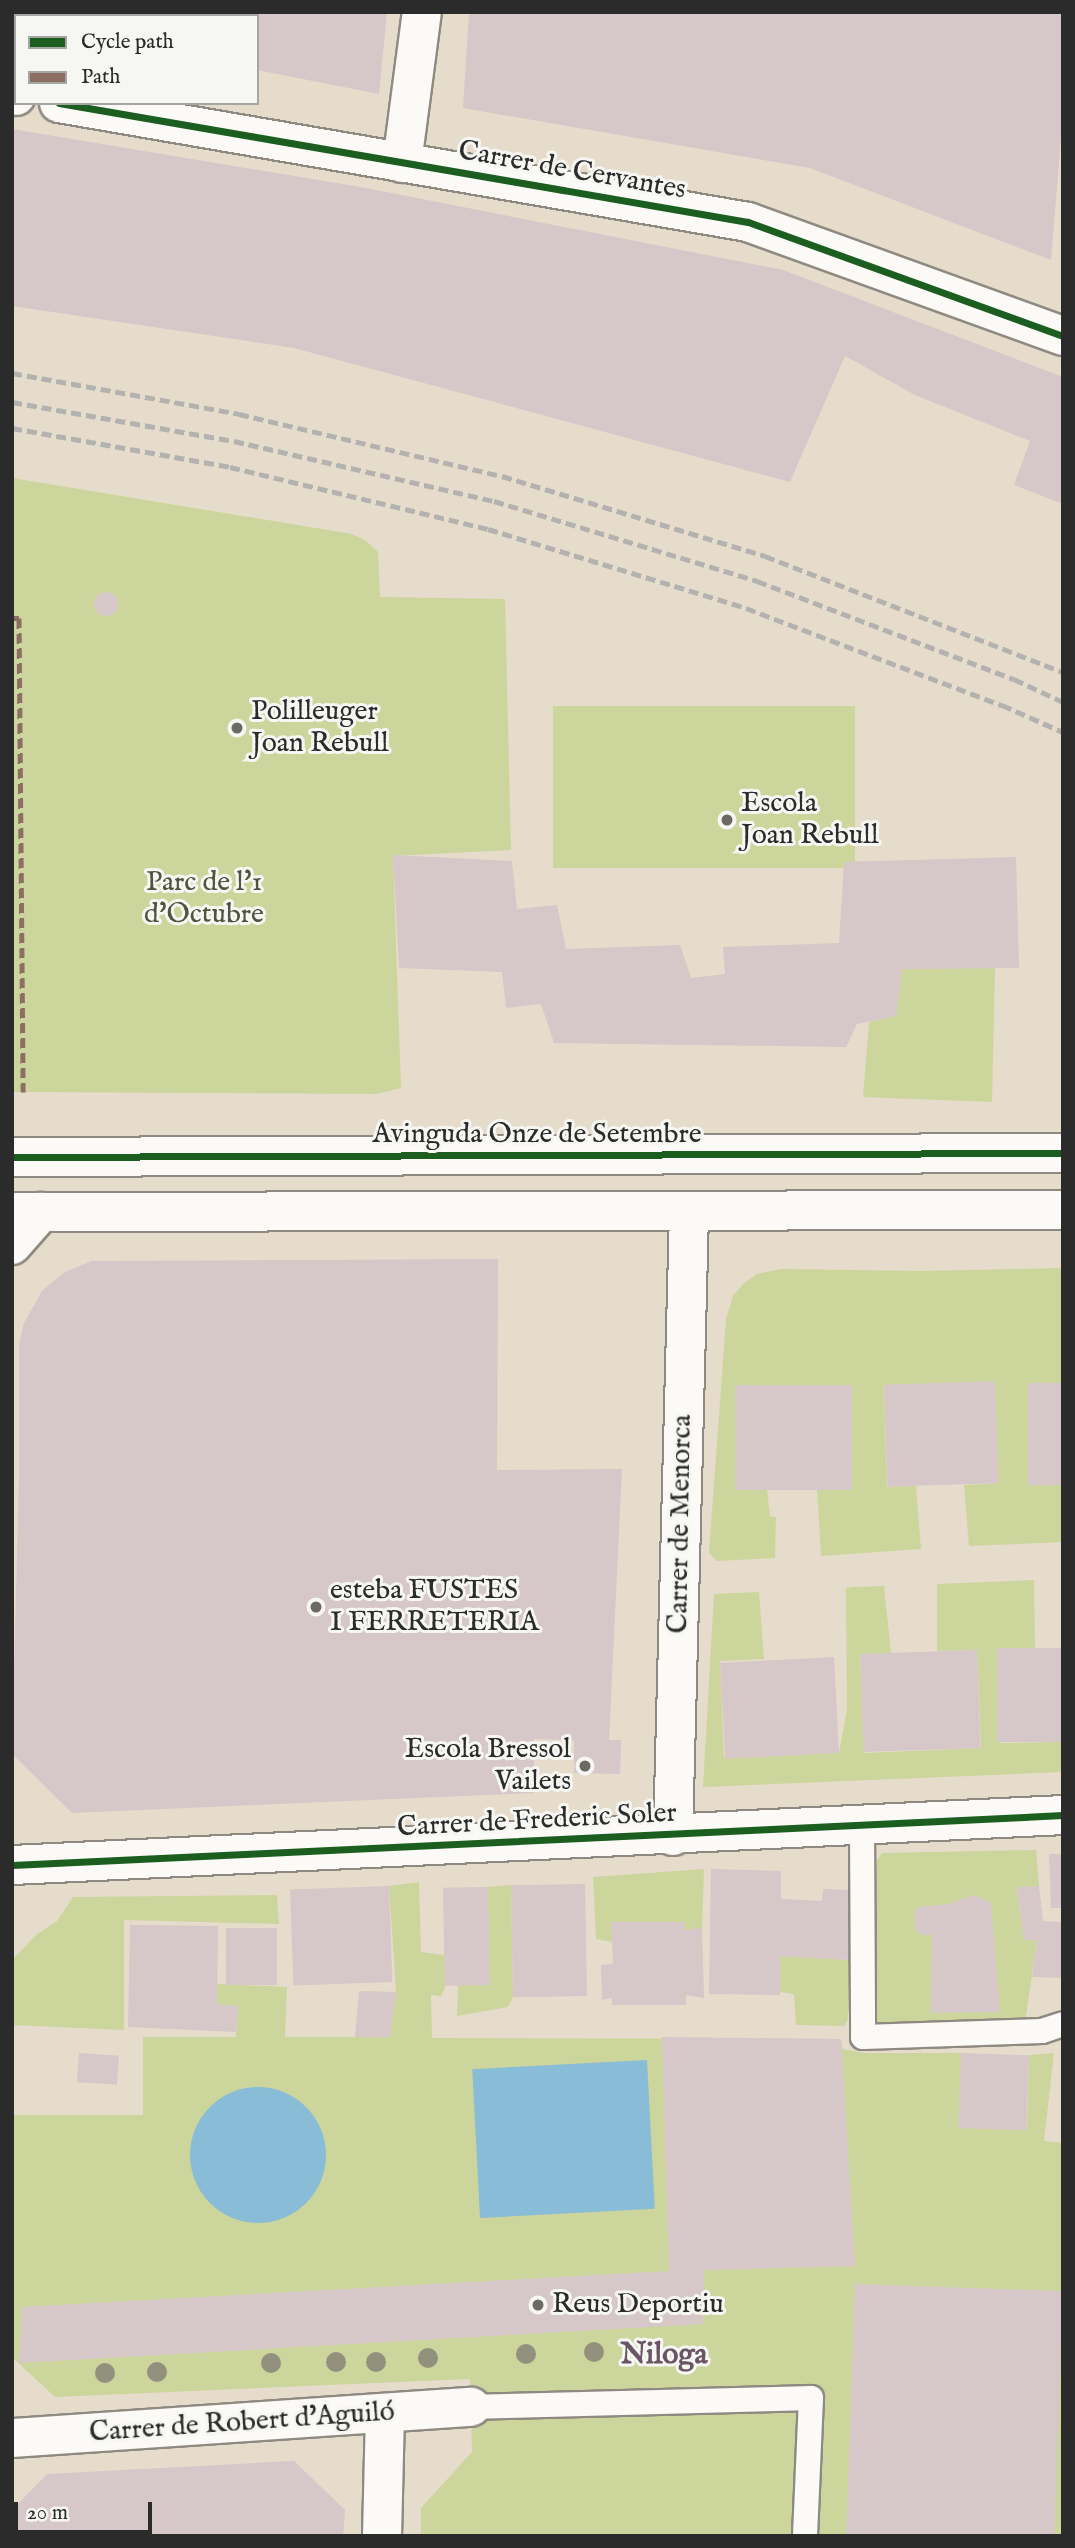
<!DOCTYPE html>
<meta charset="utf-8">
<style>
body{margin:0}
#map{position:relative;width:1075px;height:2548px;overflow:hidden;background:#e6dccc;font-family:"IM FELL English",serif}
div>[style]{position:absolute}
.green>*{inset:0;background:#ccd59c;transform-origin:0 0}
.water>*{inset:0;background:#89bcd6;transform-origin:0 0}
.round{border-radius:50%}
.building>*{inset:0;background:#d6c7c8;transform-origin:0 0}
.roads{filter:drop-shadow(2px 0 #8f8a81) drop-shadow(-2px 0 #8f8a81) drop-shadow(0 2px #8f8a81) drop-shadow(0 -2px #8f8a81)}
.service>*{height:24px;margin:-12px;padding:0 12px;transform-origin:12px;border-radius:12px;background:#fbfaf7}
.minor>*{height:38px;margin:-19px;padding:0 19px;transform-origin:19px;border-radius:19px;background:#fbfaf7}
.primary>*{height:38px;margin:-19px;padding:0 19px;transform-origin:19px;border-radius:19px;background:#fbfaf7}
.rail>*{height:5px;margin-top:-2.5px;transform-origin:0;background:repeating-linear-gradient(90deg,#b3b2af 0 10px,transparent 0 15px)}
.quiet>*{height:5px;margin-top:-2.5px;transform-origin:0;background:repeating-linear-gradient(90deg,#8d6e63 0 10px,transparent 0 15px)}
.cycleway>*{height:7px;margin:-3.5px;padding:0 3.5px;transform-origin:3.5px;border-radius:3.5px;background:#1b5e20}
.trees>*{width:20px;height:20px;margin:-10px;border-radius:50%;background:#92917d}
.dots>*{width:19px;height:19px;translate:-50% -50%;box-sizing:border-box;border:4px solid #f6f6f2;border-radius:50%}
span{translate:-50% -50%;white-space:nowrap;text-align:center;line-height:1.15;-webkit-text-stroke:6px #f6f6f2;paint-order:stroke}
.street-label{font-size:28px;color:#2b2b2b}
.poi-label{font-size:28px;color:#2b2b2b}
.left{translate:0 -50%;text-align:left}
.right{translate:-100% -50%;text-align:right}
.park-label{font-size:28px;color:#4e543d}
.neighbourhood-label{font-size:30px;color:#695564;font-weight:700}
.frame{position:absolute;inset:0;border:14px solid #2b2b2b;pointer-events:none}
.legend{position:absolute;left:14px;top:14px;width:245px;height:91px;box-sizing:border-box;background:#f6f6f2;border:2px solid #a5a5a2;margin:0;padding:9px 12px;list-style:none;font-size:21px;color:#2b2b2b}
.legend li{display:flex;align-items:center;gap:14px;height:35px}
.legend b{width:35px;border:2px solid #a5a5a2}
.scale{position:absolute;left:14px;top:2502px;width:138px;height:32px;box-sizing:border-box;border:4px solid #2b2b2b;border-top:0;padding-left:9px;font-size:21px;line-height:24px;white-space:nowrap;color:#2b2b2b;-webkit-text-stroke:5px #f6f6f2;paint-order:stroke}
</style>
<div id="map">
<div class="green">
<i style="clip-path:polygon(12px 478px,352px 534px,366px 541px,378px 552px,380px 597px,505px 599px,511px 850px,393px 856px,401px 1088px,377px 1094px,12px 1092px)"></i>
<i style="left:553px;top:706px;width:302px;height:162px"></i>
<i style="clip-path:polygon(995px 968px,992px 1102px,863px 1097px,869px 1022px,896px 1016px,902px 969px)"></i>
<i style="clip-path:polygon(1063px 1268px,1063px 1383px,1028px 1384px,1030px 1485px,1063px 1485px,1063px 1542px,969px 1546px,964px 1485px,999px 1483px,884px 1384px,887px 1487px,916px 1486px,921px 1549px,821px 1556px,817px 1490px,852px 1490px,852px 1386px,736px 1385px,735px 1490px,767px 1490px,770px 1516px,776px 1517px,775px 1558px,717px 1561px,709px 1553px,726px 1319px,733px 1296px,744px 1283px,757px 1274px,781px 1269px,921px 1271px)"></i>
<i style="clip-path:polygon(1034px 1580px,1035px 1649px,997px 1650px,1001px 1743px,1063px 1742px,1063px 1772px,703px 1787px,714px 1594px,759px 1592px,764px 1659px,720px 1661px,724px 1757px,839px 1753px,847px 1709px,846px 1588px,854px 1587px,884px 1586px,891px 1653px,860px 1655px,864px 1753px,981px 1748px,977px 1650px,937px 1651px,937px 1584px)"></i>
<i style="clip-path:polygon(1036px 1850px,1039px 1886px,1017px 1888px,1024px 1939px,1037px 1940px,1025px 2023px,933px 2026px,877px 2023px,877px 1860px,882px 1853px)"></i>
<i style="clip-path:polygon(704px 1869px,702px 1928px,684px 1930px,684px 1922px,612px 1922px,612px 1942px,596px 1939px,593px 1877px)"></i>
<i style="clip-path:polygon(419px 1882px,421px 1952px,445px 1955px,446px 1985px,441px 1996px,431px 1995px,432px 2038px,841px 2039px,842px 2049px,865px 2053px,961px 2053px,959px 2128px,1027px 2130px,1029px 2055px,1054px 2053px,1044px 2141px,1063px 2143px,1063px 2536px,421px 2536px,421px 2508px,472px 2452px,470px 2379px,55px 2397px,12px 2357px,12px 2115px,143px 2115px,143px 2037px,236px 2037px,238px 2006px,217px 2004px,217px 1984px,287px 1987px,285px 2037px,390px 2037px,396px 1992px,389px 1886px)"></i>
<i style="clip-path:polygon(511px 1885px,513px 1997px,508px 2007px,457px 2016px,458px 1985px,489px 1984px,488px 1887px)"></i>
<i style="clip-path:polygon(277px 1895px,279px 1924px,124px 1920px,124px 2030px,12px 2025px,12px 1960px,36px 1935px,57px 1921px,73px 1897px)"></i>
<i style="clip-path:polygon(780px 1956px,850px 1960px,848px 2020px,844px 2026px,796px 2025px,794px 1994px,780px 1992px)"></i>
</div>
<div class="water">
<i style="left:647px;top:2060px;width:149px;height:175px;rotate:87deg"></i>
<i class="round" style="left:190px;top:2087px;width:136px;height:136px"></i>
</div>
<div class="building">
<i style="clip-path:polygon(12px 12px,387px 12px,379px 94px,257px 70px,257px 16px,16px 16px,16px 39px,12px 38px)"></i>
<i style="clip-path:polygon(469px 12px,1063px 12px,1063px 113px,1051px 260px,810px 168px,463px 108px)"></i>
<i style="clip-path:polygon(12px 129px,366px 188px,783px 270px,1063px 377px,1063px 504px,1014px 485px,1030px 441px,915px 395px,845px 356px,790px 482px,294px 348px,12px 306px)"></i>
<i class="round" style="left:94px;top:592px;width:24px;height:24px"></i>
<i style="clip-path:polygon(393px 855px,512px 861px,517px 909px,557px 905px,566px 949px,680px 945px,691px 978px,725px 974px,723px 947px,839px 943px,844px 862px,1016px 857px,1019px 968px,902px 969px,896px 1016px,857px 1024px,846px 1047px,554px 1043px,541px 1004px,506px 1008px,502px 972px,399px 968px)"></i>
<i style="clip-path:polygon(498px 1259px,497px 1470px,622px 1469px,609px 1740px,621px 1740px,620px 1774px,574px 1773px,574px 1740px,534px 1739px,534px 1793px,72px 1813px,12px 1754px,19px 1474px,19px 1344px,24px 1323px,42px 1291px,65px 1272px,92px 1261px)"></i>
<i style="left:995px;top:1381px;width:102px;height:111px;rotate:88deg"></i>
<i style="left:1063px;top:1383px;width:102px;height:35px;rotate:90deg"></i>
<i style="left:735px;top:1385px;width:117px;height:105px"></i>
<i style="left:1063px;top:1648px;width:94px;height:66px;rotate:90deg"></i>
<i style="left:977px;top:1650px;width:98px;height:117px;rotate:88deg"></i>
<i style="left:834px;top:1657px;width:96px;height:114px;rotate:87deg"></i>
<i style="clip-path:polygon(1049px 1854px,1063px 1854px,1063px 1908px,1051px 1908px)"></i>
<i style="clip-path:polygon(711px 1869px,781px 1871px,781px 1899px,822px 1901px,823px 1889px,854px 1890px,850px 1960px,780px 1956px,780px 1995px,709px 1994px)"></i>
<i style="left:585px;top:1884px;width:112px;height:74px;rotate:89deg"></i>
<i style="left:389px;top:1886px;width:96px;height:99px;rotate:88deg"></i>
<i style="clip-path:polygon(1039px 1886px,1043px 1921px,1063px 1922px,1063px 1978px,1032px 1977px,1037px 1940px,1024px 1940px,1017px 1887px)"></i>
<i style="left:488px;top:1887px;width:98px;height:45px;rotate:89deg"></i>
<i style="clip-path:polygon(974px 1895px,991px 1903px,1000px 2012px,931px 2013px,932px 1935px,922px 1935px,916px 1930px,914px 1912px,919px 1907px,948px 1904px)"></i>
<i style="clip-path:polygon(611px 1922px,685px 1922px,684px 1930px,702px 1928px,704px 1998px,686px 1995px,686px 2005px,612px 2005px,612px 1998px,602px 2000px,601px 1965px,613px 1964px)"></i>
<i style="clip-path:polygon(130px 1925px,218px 1926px,217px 2004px,238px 2006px,236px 2032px,128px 2027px)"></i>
<i style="left:226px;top:1928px;width:51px;height:57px"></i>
<i style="clip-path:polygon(359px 1991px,396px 1992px,390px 2037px,355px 2037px)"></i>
<i style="clip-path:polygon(662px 2037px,841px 2039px,855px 2266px,704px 2270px,703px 2324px,19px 2363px,22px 2307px,669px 2271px)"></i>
<i style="left:79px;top:2053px;width:40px;height:29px;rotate:4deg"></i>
<i style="left:961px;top:2053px;width:68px;height:75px;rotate:2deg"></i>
<i style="left:855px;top:2284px;width:208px;height:252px;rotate:2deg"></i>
<i style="clip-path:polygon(294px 2461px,345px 2510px,343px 2536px,12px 2536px,12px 2510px,47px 2474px)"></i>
</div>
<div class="roads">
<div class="service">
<i style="left:862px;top:1825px;width:212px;rotate:89.7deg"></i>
<i style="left:863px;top:2037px;width:179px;rotate:-1.9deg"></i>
<i style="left:1042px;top:2031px;width:22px;rotate:-18deg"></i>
<i style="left:471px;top:2407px;width:340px;rotate:-1.5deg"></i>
<i style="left:811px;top:2398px;width:138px;rotate:92.5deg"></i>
</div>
<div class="minor">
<i style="left:12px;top:95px;width:4px;rotate:14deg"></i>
<i style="left:59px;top:103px;width:699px;rotate:9.8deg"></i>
<i style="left:748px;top:222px;width:335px;rotate:19.9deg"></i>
<i style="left:402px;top:163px;width:152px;rotate:-82.5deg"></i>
<i style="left:12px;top:1245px;width:44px;rotate:-48.7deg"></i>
<i style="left:673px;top:1836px;width:624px;rotate:-88.53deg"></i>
<i style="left:12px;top:1865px;width:1052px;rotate:-2.72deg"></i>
<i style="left:12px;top:2438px;width:460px;rotate:-3.9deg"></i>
<i style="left:382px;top:2536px;width:123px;rotate:-88.6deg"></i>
</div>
<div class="primary">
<i style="left:12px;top:1157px;width:1051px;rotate:-0.22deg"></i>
<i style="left:12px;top:1212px;width:1051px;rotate:-0.11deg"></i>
</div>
</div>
<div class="rail">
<i style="left:12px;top:373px;width:231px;rotate:10.2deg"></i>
<i style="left:239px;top:414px;width:270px;rotate:13.3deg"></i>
<i style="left:502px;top:476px;width:275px;rotate:16.9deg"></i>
<i style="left:765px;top:556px;width:320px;rotate:21.3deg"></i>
<i style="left:12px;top:402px;width:225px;rotate:10deg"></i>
<i style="left:234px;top:441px;width:267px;rotate:13deg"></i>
<i style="left:494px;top:501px;width:275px;rotate:16.9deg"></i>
<i style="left:757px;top:581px;width:275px;rotate:20.9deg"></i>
<i style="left:1014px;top:679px;width:54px;rotate:25.1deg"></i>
<i style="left:12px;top:428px;width:221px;rotate:10.1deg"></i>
<i style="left:230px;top:467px;width:265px;rotate:13.5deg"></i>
<i style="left:488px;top:529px;width:270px;rotate:17deg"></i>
<i style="left:746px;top:608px;width:274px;rotate:20.8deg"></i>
<i style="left:1002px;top:705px;width:67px;rotate:23.9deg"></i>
</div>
<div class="quiet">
<i style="left:12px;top:618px;width:7px"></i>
<i style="left:19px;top:618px;width:474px;rotate:89.5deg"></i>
</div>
<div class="cycleway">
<i style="left:59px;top:103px;width:699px;rotate:9.8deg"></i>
<i style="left:748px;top:222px;width:335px;rotate:19.9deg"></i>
<i style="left:12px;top:1157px;width:1051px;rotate:-0.22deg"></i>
<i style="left:12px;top:1865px;width:1052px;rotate:-2.72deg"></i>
</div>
<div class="trees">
<i style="left:594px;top:2352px"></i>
<i style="left:526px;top:2354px"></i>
<i style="left:428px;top:2358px"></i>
<i style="left:336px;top:2362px"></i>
<i style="left:376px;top:2362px"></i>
<i style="left:271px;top:2363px"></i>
<i style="left:157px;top:2372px"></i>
<i style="left:105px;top:2373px"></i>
</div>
<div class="dots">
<i style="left:237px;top:728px;background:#6c6963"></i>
<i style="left:727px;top:820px;background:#6c6963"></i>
<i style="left:316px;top:1607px;background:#6c6963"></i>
<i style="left:585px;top:1766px;background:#6c6963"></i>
<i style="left:538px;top:2305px;background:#6c6963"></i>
</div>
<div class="street-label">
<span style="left:572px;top:171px;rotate:10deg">Carrer de Cervantes</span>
<span style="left:537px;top:1135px">Avinguda Onze de Setembre</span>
<span style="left:681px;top:1524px;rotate:-89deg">Carrer de Menorca</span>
<span style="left:537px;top:1821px;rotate:-3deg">Carrer de Frederic Soler</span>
<span style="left:242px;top:2423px;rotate:-4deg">Carrer de Robert d'Aguiló</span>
</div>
<div class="poi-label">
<span class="left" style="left:251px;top:728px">Polilleuger<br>Joan Rebull</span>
<span class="left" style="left:741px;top:820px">Escola<br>Joan Rebull</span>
<span class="left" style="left:330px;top:1607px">esteba FUSTES<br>I FERRETERIA</span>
<span class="right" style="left:571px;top:1766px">Escola Bressol<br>Vailets</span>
<span class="left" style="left:552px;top:2305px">Reus Deportiu</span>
</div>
<div class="park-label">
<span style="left:204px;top:899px">Parc de l'1<br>d'Octubre</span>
</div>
<div class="neighbourhood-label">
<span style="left:664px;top:2355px">Niloga</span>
</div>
<div class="frame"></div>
<ul class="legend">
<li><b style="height:9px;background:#1b5e20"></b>Cycle path</li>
<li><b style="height:9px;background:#8d6e63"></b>Path</li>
</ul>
<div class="scale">20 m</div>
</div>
